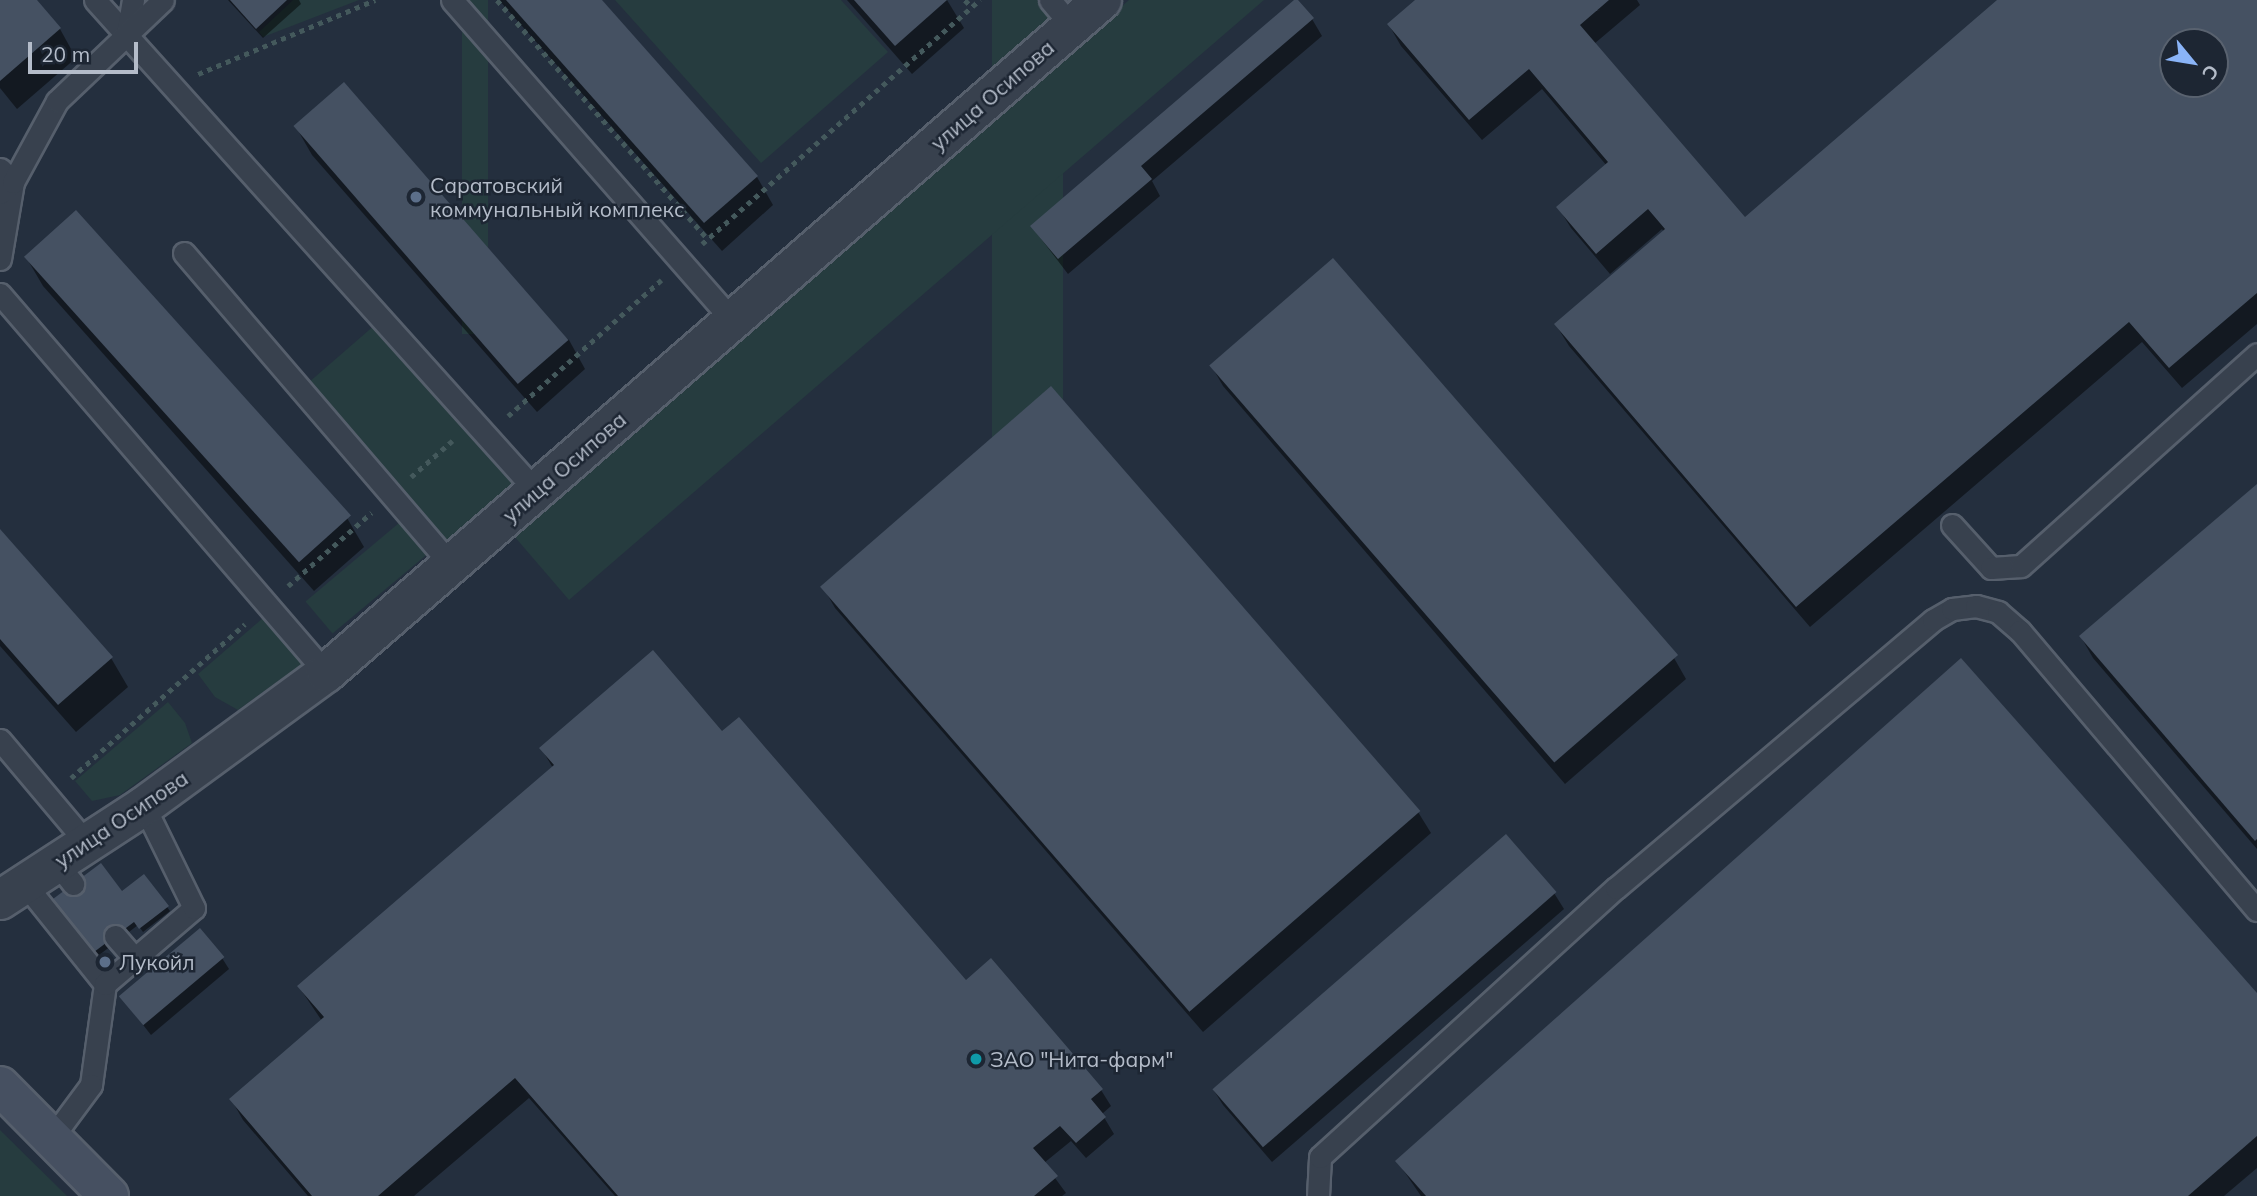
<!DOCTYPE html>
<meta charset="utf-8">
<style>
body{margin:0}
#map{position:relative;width:2257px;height:1196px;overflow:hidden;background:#242f3e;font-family:Mulish,sans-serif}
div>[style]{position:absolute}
.green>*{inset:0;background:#263c3f;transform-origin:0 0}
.shadow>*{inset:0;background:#0007}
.building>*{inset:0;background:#455162;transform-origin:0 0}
.path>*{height:4.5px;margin-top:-2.25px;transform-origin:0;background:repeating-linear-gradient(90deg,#44595c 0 5px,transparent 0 10px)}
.roads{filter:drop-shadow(2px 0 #565f6c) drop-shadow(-2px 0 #565f6c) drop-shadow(0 2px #565f6c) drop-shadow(0 -2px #565f6c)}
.service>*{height:21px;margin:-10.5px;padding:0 10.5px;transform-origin:10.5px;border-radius:10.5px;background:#38414e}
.minor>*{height:38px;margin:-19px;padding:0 19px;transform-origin:19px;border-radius:19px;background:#38414e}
.secondary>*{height:38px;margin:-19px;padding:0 19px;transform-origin:19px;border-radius:19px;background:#465061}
.dots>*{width:19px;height:19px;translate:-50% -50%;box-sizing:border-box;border:4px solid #1d2633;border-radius:50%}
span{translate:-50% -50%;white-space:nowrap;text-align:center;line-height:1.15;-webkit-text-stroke:5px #1d2633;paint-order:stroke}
.street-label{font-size:21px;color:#b4bcc9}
.poi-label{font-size:21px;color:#b4bcc9}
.left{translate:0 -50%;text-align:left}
.north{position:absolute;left:2159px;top:28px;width:70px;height:70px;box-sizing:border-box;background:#1d2633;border:2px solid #59626f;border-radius:50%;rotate:120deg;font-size:19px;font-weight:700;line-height:28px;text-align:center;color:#b4bcc9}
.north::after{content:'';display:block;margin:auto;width:24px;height:32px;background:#8ab4f8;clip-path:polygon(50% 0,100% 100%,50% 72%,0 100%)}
.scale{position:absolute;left:28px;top:42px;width:110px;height:32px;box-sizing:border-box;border:4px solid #b4bcc9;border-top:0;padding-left:9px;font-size:21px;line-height:24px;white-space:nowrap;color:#b4bcc9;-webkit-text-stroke:5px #1d2633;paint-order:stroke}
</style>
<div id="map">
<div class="green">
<i style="clip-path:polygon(293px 0,359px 0,263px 37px,259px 32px)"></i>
<i style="left:462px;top:0;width:26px;height:334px"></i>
<i style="clip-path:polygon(615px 0,841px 0,888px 52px,761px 163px)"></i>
<i style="left:992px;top:0;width:71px;height:635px"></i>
<i style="clip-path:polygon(1129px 0,1264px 0,569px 600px,514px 536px)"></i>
<i style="left:376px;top:324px;width:210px;height:90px;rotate:49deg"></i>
<i style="left:399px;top:523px;width:42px;height:122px;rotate:50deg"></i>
<i style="clip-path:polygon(263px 618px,302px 664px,238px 710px,215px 697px,198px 674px)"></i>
<i style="clip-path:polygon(168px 702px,185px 723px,192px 743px,120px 795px,92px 801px,75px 781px)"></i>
<i style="clip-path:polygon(0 1130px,67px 1196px,0 1196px)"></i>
</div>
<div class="shadow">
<i style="clip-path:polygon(0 0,35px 0,60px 29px,76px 58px,17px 109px,0 88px)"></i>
<i style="clip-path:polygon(228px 0,299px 0,301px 4px,263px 38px)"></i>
<i style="clip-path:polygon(499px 0,600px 0,757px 177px,773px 205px,722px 251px)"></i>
<i style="clip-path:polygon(847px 0,947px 0,964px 28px,912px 74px)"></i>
<i style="clip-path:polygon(evenodd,1417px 0,1637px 0,1640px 5px,1594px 44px,1744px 219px,2000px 0,2257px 0,2257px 324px,2182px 388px,2142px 342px,1810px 627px,1569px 346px,1556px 325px,1664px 232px,1662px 229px,1610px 274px,1571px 228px,1558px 207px,1607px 166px,1542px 89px,1482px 140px,1401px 46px,1389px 25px,1417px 0,2173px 42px,2215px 42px,2215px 84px,2173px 84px,2173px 42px)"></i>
<i style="clip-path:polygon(1312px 19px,1322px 36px,1152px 181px,1160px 196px,1068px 274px,1032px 227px)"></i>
<i style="clip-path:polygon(296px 127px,569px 340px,585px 369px,537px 412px,312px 155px)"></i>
<i style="clip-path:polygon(26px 257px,347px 518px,364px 547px,314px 591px,43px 286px)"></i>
<i style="clip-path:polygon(1332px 261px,1674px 658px,1686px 679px,1565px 784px,1223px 386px,1211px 365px)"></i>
<i style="clip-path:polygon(2257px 486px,2257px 849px,2093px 658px,2081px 637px)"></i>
<i style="clip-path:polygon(0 531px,111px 658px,128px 687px,76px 732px,0 646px)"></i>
<i style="clip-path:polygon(823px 587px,1418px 812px,1431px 833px,1203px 1032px,835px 608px)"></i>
<i style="clip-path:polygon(722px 734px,966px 983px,1101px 1090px,1111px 1106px,1102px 1114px,1114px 1134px,1086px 1158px,1071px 1141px,1044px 1163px,1066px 1193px,1062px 1196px,615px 1196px,529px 1098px,414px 1196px,308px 1196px,243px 1120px,231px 1099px,322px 1021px,299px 987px,553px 768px,541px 748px)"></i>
<i style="clip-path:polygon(122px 893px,167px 907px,170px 911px,143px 932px,138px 925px,94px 959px,52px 902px)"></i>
<i style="clip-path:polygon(1554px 893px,1564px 909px,1272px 1162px,1223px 1105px,1213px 1089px)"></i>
<i style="clip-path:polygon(222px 958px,229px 969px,151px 1035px,122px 998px)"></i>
<i style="clip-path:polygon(2257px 996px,2257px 1168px,2224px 1196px,1421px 1196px,1397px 1161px)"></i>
</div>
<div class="building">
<i style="clip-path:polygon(0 0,37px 0,61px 28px,0 81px)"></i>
<i style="clip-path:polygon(230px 0,287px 0,256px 29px)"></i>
<i style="clip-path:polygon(506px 0,602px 0,758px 176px,704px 223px)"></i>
<i style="clip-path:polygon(854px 0,947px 0,895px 46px)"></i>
<i style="clip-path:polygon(1294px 0,1298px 0,1314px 18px,1141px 166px,1152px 179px,1058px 259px,1030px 226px)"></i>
<i style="clip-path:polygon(evenodd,1415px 0,1609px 0,1580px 25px,1745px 217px,1997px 0,2257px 0,2257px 293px,2169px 368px,2129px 322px,1796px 607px,1554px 324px,1665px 229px,1648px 209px,1596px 254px,1556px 207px,1608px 162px,1529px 69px,1469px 120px,1387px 24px,1415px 0,2173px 42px,2215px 42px,2215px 84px,2173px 84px,2173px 42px)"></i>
<i style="left:344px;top:82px;width:342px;height:67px;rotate:49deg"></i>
<i style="left:76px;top:210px;width:411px;height:70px;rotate:48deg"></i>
<i style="left:1333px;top:258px;width:526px;height:164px;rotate:49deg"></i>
<i style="left:1051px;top:386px;width:563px;height:306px;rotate:49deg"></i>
<i style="clip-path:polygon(2257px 484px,2257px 839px,2255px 841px,2079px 636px)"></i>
<i style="clip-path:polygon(0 529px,113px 657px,58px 705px,0 639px)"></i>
<i style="clip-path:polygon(653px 650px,722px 731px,739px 717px,966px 980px,991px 958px,1103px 1089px,1091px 1099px,1106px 1117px,1076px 1143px,1060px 1126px,1033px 1148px,1058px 1176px,1034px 1196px,618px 1196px,515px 1078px,378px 1196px,312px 1196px,229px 1099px,324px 1017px,297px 986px,554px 765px,539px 748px)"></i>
<i style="clip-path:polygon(1961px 658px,2257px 993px,2257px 1136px,2188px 1196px,1426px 1196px,1395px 1161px)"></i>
<i style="left:1506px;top:834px;width:77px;height:389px;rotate:49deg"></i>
<i style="clip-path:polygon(101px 863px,122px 891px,144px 874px,169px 906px,139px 929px,134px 922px,90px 955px,49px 902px)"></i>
<i style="left:200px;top:928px;width:38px;height:106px;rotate:50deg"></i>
</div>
<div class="path">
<i style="left:497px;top:0;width:319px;rotate:48.6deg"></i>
<i style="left:965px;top:0;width:10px;rotate:45deg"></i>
<i style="left:198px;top:74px;width:192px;rotate:-22.7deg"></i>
<i style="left:702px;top:244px;width:370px;rotate:-41.3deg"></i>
<i style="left:508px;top:416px;width:205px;rotate:-41.6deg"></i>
<i style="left:411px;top:477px;width:55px;rotate:-41.3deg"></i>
<i style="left:288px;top:586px;width:111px;rotate:-41.3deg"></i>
<i style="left:71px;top:778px;width:232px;rotate:-41.5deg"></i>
</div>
<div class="roads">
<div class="service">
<i style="left:95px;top:0;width:660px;rotate:48.07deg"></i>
<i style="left:452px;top:0;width:425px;rotate:48.8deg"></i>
<i style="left:1050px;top:0;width:34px;rotate:50deg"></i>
<i style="left:127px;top:34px;width:35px;rotate:-80deg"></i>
<i style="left:0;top:169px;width:18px;rotate:45deg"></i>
<i style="left:13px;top:182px;width:78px;rotate:99.6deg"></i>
<i style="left:0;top:193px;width:17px;rotate:-40deg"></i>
<i style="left:13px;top:182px;width:92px;rotate:-61.5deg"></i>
<i style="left:57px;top:101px;width:146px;rotate:-43.6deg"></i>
<i style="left:184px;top:253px;width:412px;rotate:49.4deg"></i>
<i style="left:0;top:294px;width:500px;rotate:49.3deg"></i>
<i style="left:1952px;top:525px;width:58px;rotate:47.8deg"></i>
<i style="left:1991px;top:568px;width:30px;rotate:-4deg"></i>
<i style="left:2021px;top:566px;width:317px;rotate:-41.9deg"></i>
<i style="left:0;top:740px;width:133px;rotate:49.9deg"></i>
<i style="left:56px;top:862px;width:28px;rotate:52deg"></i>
<i style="left:24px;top:883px;width:129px;rotate:51.3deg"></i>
<i style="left:105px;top:984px;width:102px;rotate:97.9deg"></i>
<i style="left:91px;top:1085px;width:67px;rotate:126.5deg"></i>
<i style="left:115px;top:936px;width:30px;rotate:49deg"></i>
<i style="left:105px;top:984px;width:117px;rotate:-40.5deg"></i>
<i style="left:194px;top:908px;width:114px;rotate:-116.1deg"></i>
<i style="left:1318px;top:1196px;width:39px;rotate:-87deg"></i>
<i style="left:1320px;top:1157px;width:400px;rotate:-42.3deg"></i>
<i style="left:1616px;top:888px;width:415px;rotate:-40.2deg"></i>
<i style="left:1933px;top:620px;width:22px;rotate:-30deg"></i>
<i style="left:1952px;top:609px;width:24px;rotate:-7deg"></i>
<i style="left:1976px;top:606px;width:23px;rotate:15deg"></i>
<i style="left:1998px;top:612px;width:29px;rotate:41deg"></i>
<i style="left:2020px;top:631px;width:366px;rotate:49.7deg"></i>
</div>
<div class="minor">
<i style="left:0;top:900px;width:172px;rotate:-33.1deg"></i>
<i style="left:144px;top:806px;width:225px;rotate:-36.2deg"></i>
<i style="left:326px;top:673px;width:1027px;rotate:-40.93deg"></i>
</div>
<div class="secondary">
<i style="left:0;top:1086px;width:155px;rotate:45.3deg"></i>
</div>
</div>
<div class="dots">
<i style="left:416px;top:197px;background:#5c6f8a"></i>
<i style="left:105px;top:962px;background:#5c6f8a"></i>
<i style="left:976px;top:1059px;background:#0f9aa8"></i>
</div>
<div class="street-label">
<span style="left:992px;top:95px;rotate:-41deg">улица Осипова</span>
<span style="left:564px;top:467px;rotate:-41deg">улица Осипова</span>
<span style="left:121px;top:819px;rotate:-34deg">улица Осипова</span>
</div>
<div class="poi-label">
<span class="left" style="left:430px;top:197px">Саратовский<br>коммунальный комплекс</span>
<span class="left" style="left:119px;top:962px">Лукойл</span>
<span class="left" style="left:990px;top:1059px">ЗАО "Нита-фарм"</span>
</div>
<div class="north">С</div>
<div class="scale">20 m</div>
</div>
